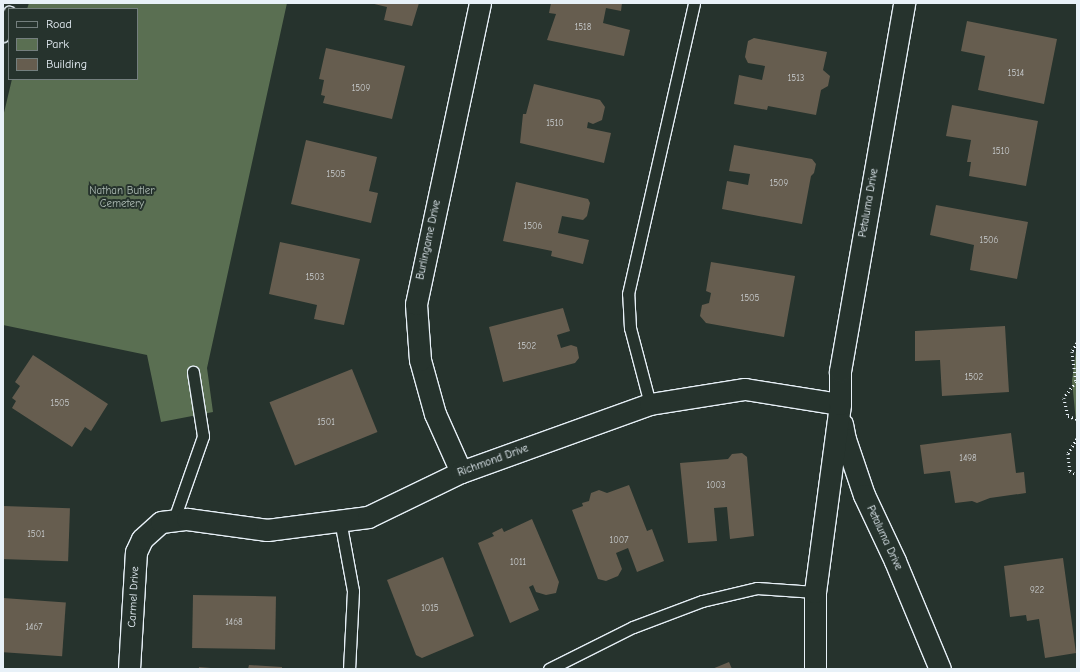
<!DOCTYPE html>
<style>
body{margin:0}
#map{position:relative;width:1080px;height:672px;overflow:hidden;background:#26332d;font-family:"Comic Neue",sans-serif}
div>[style]{position:absolute}
.green>*{inset:0;background:#5a6f52}
.building>*{inset:0;background:#665d4f;transform-origin:0 0}
.path>*{height:2.5px;margin-top:-1.25px;transform-origin:0;background:repeating-linear-gradient(90deg,#e8f1f8 0 1px,transparent 0 4px)}
.roads{filter:drop-shadow(1px 0 #e8f1f8) drop-shadow(-1px 0 #e8f1f8) drop-shadow(0 1px #e8f1f8) drop-shadow(0 -1px #e8f1f8)}
.service>*{height:11px;margin:-5.5px;padding:0 5.5px;transform-origin:5.5px;border-radius:5.5px;background:#26332d}
.minor>*{height:21px;margin:-10.5px;padding:0 10.5px;transform-origin:10.5px;border-radius:10.5px;background:#26332d}
span{translate:-50% -50%;white-space:nowrap;text-align:center;line-height:1.15;-webkit-text-stroke:4px #26332d;paint-order:stroke}
.number-label{font-size:9px;color:#c8ccce}
.number-label span{-webkit-text-stroke-width:0}
.park-label{font-size:11px;color:#afbdb6}
.street-label{font-size:11px;color:#e8f1f8}
.frame{position:absolute;inset:0;border:4px solid #e8f1f8;pointer-events:none}
.legend{position:absolute;left:8px;top:8px;width:130px;height:72px;box-sizing:border-box;background:#26332d;border:1px solid #747f7e;margin:0;padding:5px 7px;list-style:none;font-size:12px;color:#e8f1f8}
.legend li{display:flex;align-items:center;gap:8px;height:20px}
.legend b{width:20px;border:1px solid #747f7e}
</style>
<div id="map">
<div class="green">
<i style="clip-path:polygon(29px 3px,287px 3px,207px 368px,213px 412px,161px 422px,147px 355px,3px 325px,3px 117px,12px 79px,137px 79px,137px 9px,27px 9px)"></i>
<i style="clip-path:polygon(1077px 343px,1077px 432px,1072px 381px)"></i>
</div>
<div class="building">
<i style="clip-path:polygon(370px 3px,419px 3px,412px 26px,384px 20px,387px 7px)"></i>
<i style="clip-path:polygon(551px 3px,622px 3px,621px 11px,606px 8px,603px 23px,630px 30px,624px 56px,547px 40px,556px 14px,549px 13px)"></i>
<i style="clip-path:polygon(967px 21px,1057px 39px,1044px 104px,978px 90px,985px 56px,961px 51px)"></i>
<i style="clip-path:polygon(754px 38px,827px 52px,823px 70px,830px 76px,828px 86px,821px 90px,816px 115px,768px 106px,767px 110px,734px 104px,739px 75px,762px 80px,765px 66px,748px 63px,745px 57px,748px 41px)"></i>
<i style="clip-path:polygon(326px 48px,405px 66px,392px 119px,323px 103px,325px 96px,321px 95px,324px 80px,319px 79px)"></i>
<i style="clip-path:polygon(534px 84px,600px 100px,605px 107px,602px 120px,593px 124px,588px 122px,587px 128px,611px 133px,604px 163px,520px 143px,523px 114px,526px 114px)"></i>
<i style="clip-path:polygon(952px 105px,1038px 121px,1026px 186px,969px 176px,971px 162px,967px 162px,971px 140px,946px 136px)"></i>
<i style="clip-path:polygon(306px 140px,377px 157px,369px 191px,378px 193px,371px 223px,291px 204px)"></i>
<i style="clip-path:polygon(734px 145px,812px 159px,816px 164px,814px 173px,811px 176px,802px 224px,722px 209px,727px 181px,748px 185px,750px 174px,729px 171px)"></i>
<i style="clip-path:polygon(516px 182px,588px 199px,590px 203px,587px 216px,583px 220px,562px 216px,558px 233px,589px 240px,583px 264px,551px 256px,552px 251px,503px 241px)"></i>
<i style="clip-path:polygon(936px 205px,1028px 222px,1017px 279px,970px 270px,974px 245px,930px 235px)"></i>
<i style="clip-path:polygon(280px 242px,360px 259px,344px 325px,314px 319px,317px 305px,269px 294px)"></i>
<i style="clip-path:polygon(711px 262px,795px 276px,784px 337px,706px 323px,700px 316px,702px 305px,709px 303px,711px 293px,706px 291px)"></i>
<i style="clip-path:polygon(563px 308px,570px 331px,557px 335px,561px 348px,571px 345px,577px 347px,579px 358px,575px 363px,503px 382px,489px 327px)"></i>
<i style="clip-path:polygon(1005px 326px,1009px 392px,942px 396px,940px 360px,915px 361px,915px 331px)"></i>
<i style="clip-path:polygon(33px 355px,108px 404px,91px 431px,85px 427px,72px 447px,12px 408px,16px 401px,12px 398px,20px 386px,15px 382px)"></i>
<i style="left:352px;top:369px;width:68px;height:89px;rotate:68deg"></i>
<i style="clip-path:polygon(1011px 433px,1016px 473px,1024px 472px,1026px 493px,990px 498px,977px 503px,972px 501px,955px 503px,950px 471px,924px 474px,920px 445px)"></i>
<i style="clip-path:polygon(742px 453px,747px 457px,754px 536px,730px 539px,727px 507px,714px 508px,717px 541px,688px 543px,680px 463px,728px 459px,732px 454px)"></i>
<i style="clip-path:polygon(629px 485px,647px 531px,652px 529px,664px 561px,637px 572px,628px 548px,616px 553px,622px 569px,618px 576px,606px 581px,598px 579px,572px 510px,583px 506px,582px 503px,589px 501px,591px 493px,599px 490px,607px 493px)"></i>
<i style="left:3px;top:506px;width:67px;height:53px;rotate:2deg"></i>
<i style="clip-path:polygon(532px 519px,559px 582px,556px 593px,546px 595px,536px 592px,533px 585px,529px 587px,539px 610px,510px 623px,478px 543px,494px 536px,492px 533px,502px 528px,504px 532px)"></i>
<i style="clip-path:polygon(443px 557px,474px 636px,422px 658px,416px 655px,387px 580px)"></i>
<i style="clip-path:polygon(1063px 558px,1076px 653px,1045px 658px,1039px 619px,1027px 621px,1026px 615px,1010px 617px,1004px 566px)"></i>
<i style="left:193px;top:595px;width:83px;height:53px;rotate:1deg"></i>
<i style="left:3px;top:598px;width:63px;height:54px;rotate:4deg"></i>
<i style="clip-path:polygon(729px 662px,732px 669px,712px 669px)"></i>
<i style="clip-path:polygon(249px 665px,282px 667px,282px 669px,248px 669px)"></i>
<i style="clip-path:polygon(199px 667px,211px 668px,211px 669px,199px 669px)"></i>
</div>
<div class="path">
<i style="left:1077px;top:343px;width:10px;rotate:119deg"></i>
<i style="left:1072px;top:352px;width:30px;rotate:82deg"></i>
<i style="left:1076px;top:382px;width:20px;rotate:127deg"></i>
<i style="left:1064px;top:398px;width:18px;rotate:77deg"></i>
<i style="left:1068px;top:416px;width:9px;rotate:18deg"></i>
<i style="left:1077px;top:439px;width:17px;rotate:121deg"></i>
<i style="left:1068px;top:454px;width:17px;rotate:83deg"></i>
<i style="left:1070px;top:471px;width:8px;rotate:30deg"></i>
</div>
<div class="roads">
<div class="service">
<i style="left:3px;top:36px;width:25px;rotate:-76deg"></i>
<i style="left:650px;top:404px;width:79px;rotate:-104.7deg"></i>
<i style="left:630px;top:328px;width:34px;rotate:-93deg"></i>
<i style="left:628px;top:294px;width:298px;rotate:-77.2deg"></i>
<i style="left:174px;top:519px;width:88px;rotate:-70.7deg"></i>
<i style="left:203px;top:436px;width:65px;rotate:-98.9deg"></i>
<i style="left:340px;top:520px;width:72px;rotate:79.6deg"></i>
<i style="left:353px;top:591px;width:78px;rotate:92.9deg"></i>
<i style="left:549px;top:669px;width:94px;rotate:-26.6deg"></i>
<i style="left:633px;top:627px;width:74px;rotate:-20.6deg"></i>
<i style="left:702px;top:601px;width:57px;rotate:-13.3deg"></i>
<i style="left:757px;top:588px;width:58px;rotate:3.9deg"></i>
</div>
<div class="minor">
<i style="left:842px;top:424px;width:15px;rotate:79deg"></i>
<i style="left:845px;top:439px;width:59px;rotate:71.3deg"></i>
<i style="left:864px;top:495px;width:73px;rotate:64.8deg"></i>
<i style="left:895px;top:561px;width:117px;rotate:67.4deg"></i>
<i style="left:461px;top:472px;width:64px;rotate:-114.1deg"></i>
<i style="left:435px;top:414px;width:56px;rotate:-105.5deg"></i>
<i style="left:420px;top:360px;width:56px;rotate:-94.1deg"></i>
<i style="left:416px;top:304px;width:308px;rotate:-78deg"></i>
<i style="left:129px;top:669px;width:117px;rotate:-86.6deg"></i>
<i style="left:136px;top:552px;width:14px;rotate:-65deg"></i>
<i style="left:142px;top:539px;width:25px;rotate:-42deg"></i>
<i style="left:161px;top:522px;width:26px;rotate:-7deg"></i>
<i style="left:187px;top:519px;width:81px;rotate:7.8deg"></i>
<i style="left:267px;top:530px;width:102px;rotate:-7.3deg"></i>
<i style="left:368px;top:517px;width:103px;rotate:-25.8deg"></i>
<i style="left:461px;top:472px;width:201px;rotate:-19.8deg"></i>
<i style="left:650px;top:404px;width:96px;rotate:-9deg"></i>
<i style="left:745px;top:389px;width:96px;rotate:9deg"></i>
<i style="left:815px;top:669px;width:77px;rotate:-90deg"></i>
<i style="left:815px;top:592px;width:190px;rotate:-82.4deg"></i>
<i style="left:840px;top:404px;width:33px;rotate:-90deg"></i>
<i style="left:840px;top:371px;width:374px;rotate:-80.1deg"></i>
</div>
</div>
<div class="number-label">
<span style="left:583px;top:27px">1518</span>
<span style="left:1016px;top:73px">1514</span>
<span style="left:796px;top:78px">1513</span>
<span style="left:361px;top:88px">1509</span>
<span style="left:555px;top:123px">1510</span>
<span style="left:1001px;top:151px">1510</span>
<span style="left:336px;top:174px">1505</span>
<span style="left:779px;top:183px">1509</span>
<span style="left:533px;top:226px">1506</span>
<span style="left:989px;top:240px">1506</span>
<span style="left:315px;top:277px">1503</span>
<span style="left:750px;top:298px">1505</span>
<span style="left:527px;top:346px">1502</span>
<span style="left:974px;top:377px">1502</span>
<span style="left:60px;top:403px">1505</span>
<span style="left:326px;top:422px">1501</span>
<span style="left:968px;top:458px">1498</span>
<span style="left:716px;top:485px">1003</span>
<span style="left:36px;top:534px">1501</span>
<span style="left:619px;top:540px">1007</span>
<span style="left:518px;top:562px">1011</span>
<span style="left:1037px;top:590px">922</span>
<span style="left:430px;top:608px">1015</span>
<span style="left:234px;top:622px">1468</span>
<span style="left:34px;top:627px">1467</span>
</div>
<div class="park-label">
<span style="left:122px;top:198px">Nathan Butler<br>Cemetery</span>
</div>
<div class="street-label">
<span style="left:869px;top:203px;rotate:-80deg">Petaluma Drive</span>
<span style="left:429px;top:240px;rotate:-78deg">Burlingame Drive</span>
<span style="left:493px;top:461px;rotate:-20deg">Richmond Drive</span>
<span style="left:884px;top:538px;rotate:65deg">Petaluma Drive</span>
<span style="left:134px;top:597px;rotate:-87deg">Carmel Drive</span>
</div>
<div class="frame"></div>
<ul class="legend">
<li><b style="height:5px;background:#26332d"></b>Road</li>
<li><b style="height:11px;background:#5a6f52"></b>Park</li>
<li><b style="height:11px;background:#665d4f"></b>Building</li>
</ul>
</div>
